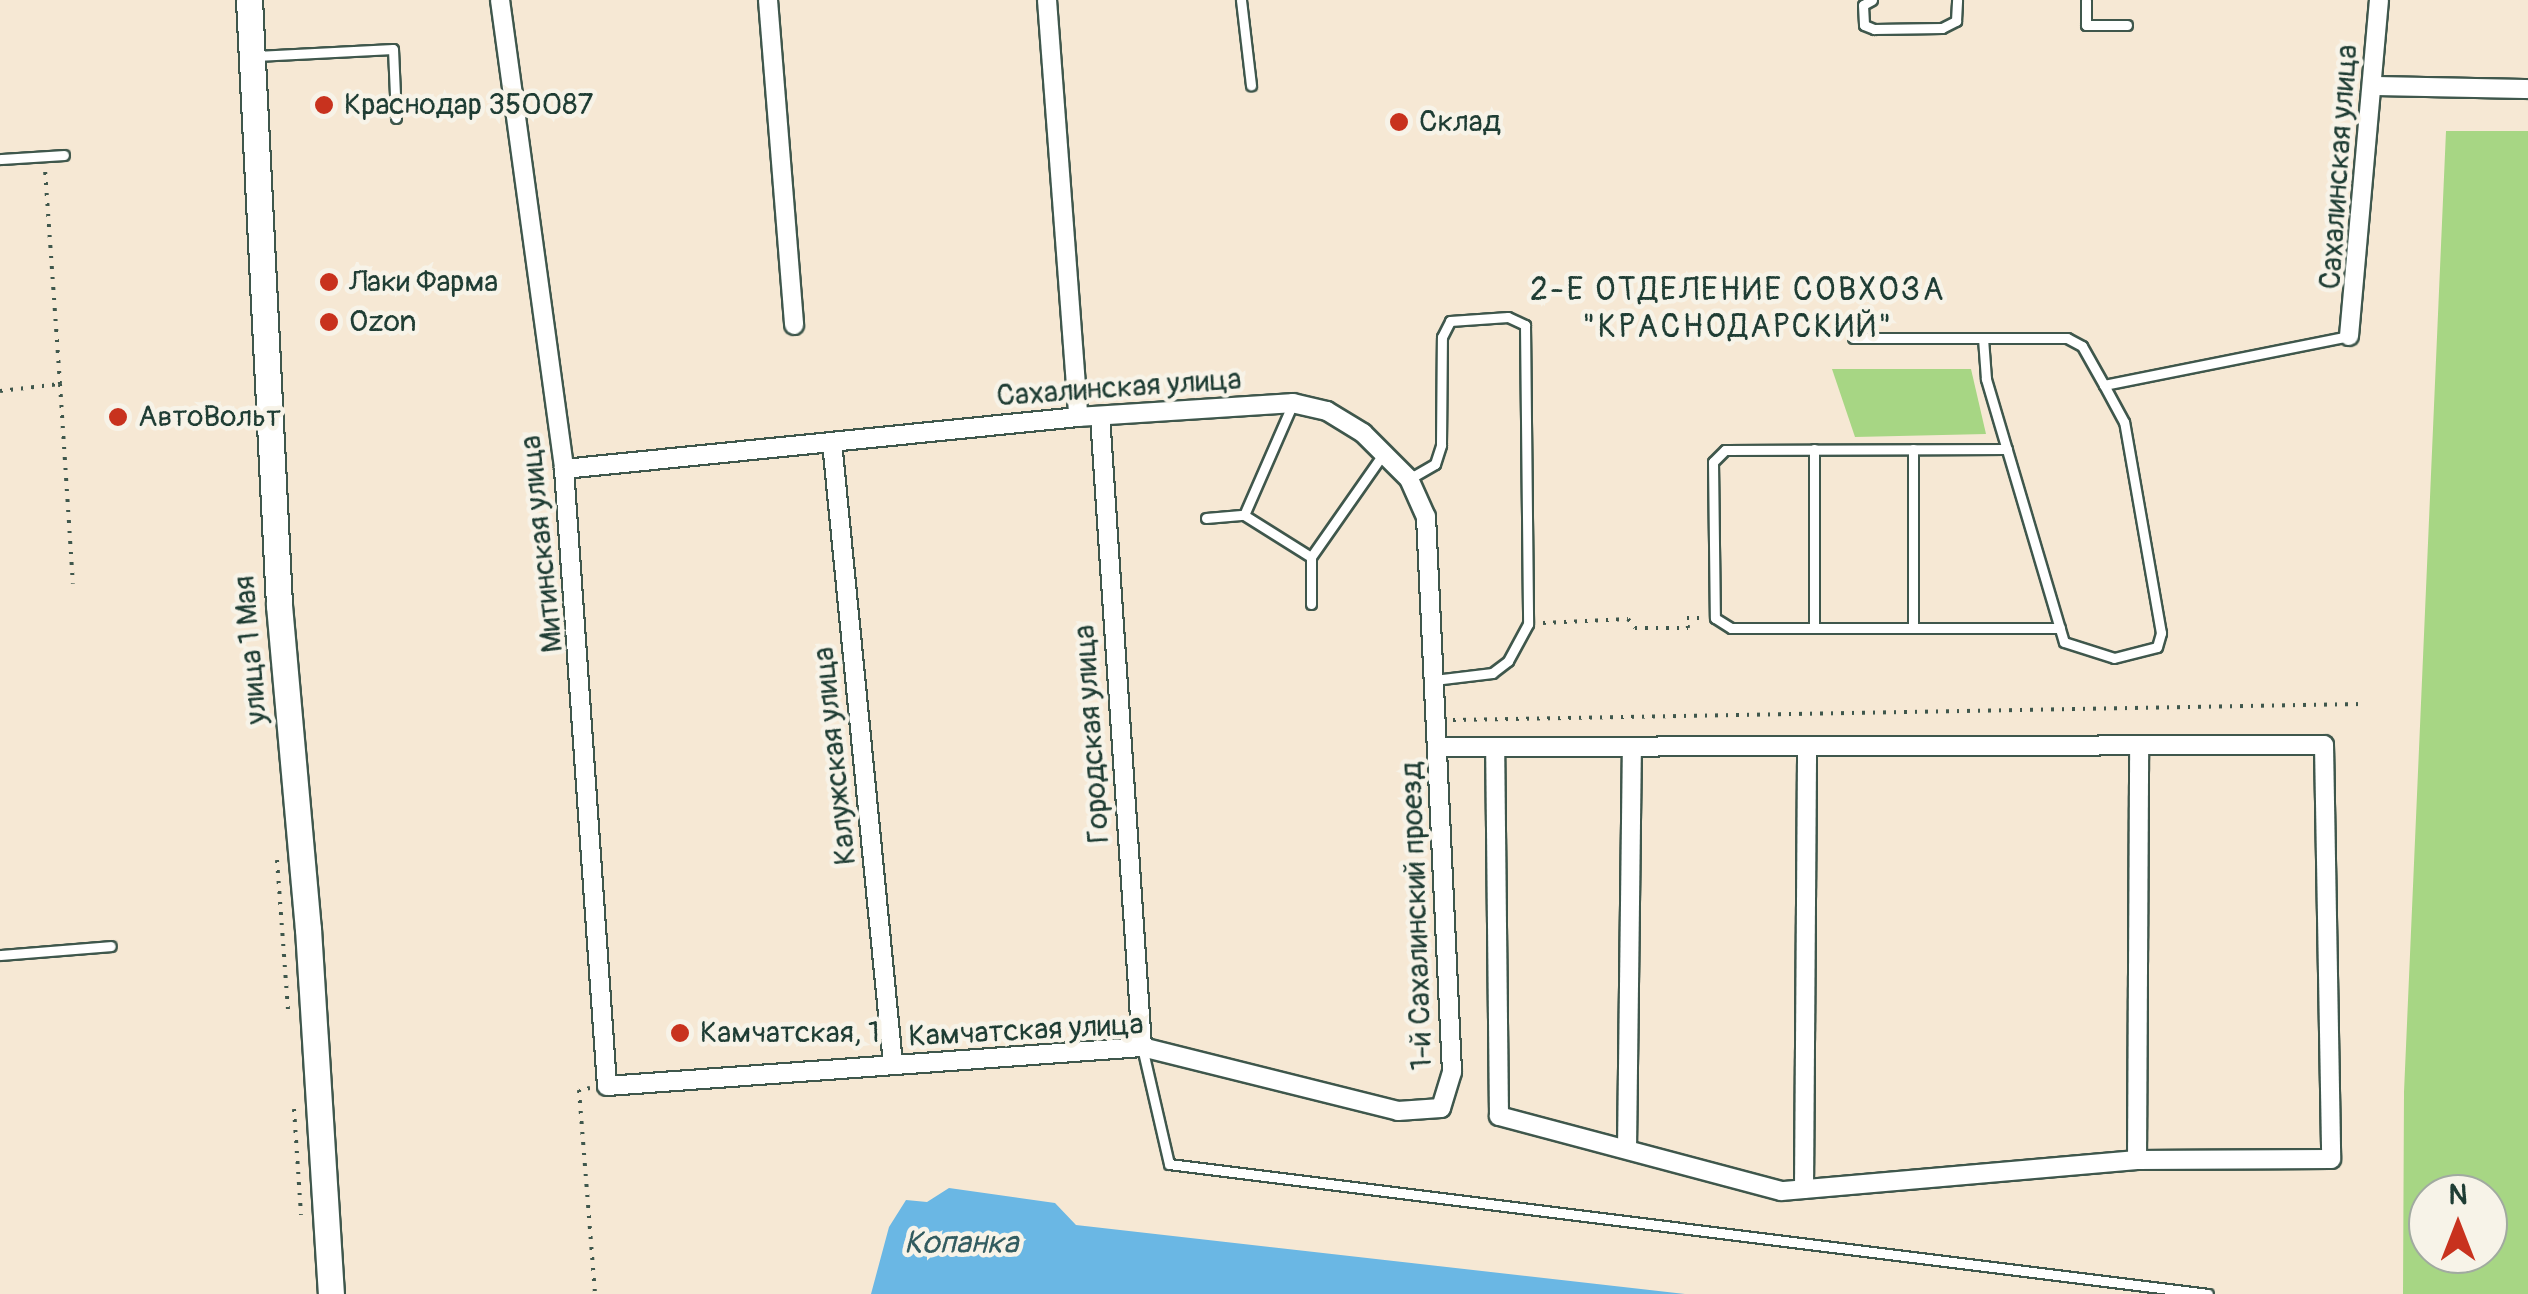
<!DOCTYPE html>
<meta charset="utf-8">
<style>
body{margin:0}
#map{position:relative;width:2528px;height:1294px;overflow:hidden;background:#f6e8d4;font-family:Pangolin,sans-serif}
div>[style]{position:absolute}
.green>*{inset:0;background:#a7d684}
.water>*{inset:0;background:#6ab7e4}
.path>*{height:4px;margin-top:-2px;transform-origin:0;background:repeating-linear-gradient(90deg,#3f574c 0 2.5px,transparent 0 10.5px)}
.roads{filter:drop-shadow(2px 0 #3f574c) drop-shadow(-2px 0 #3f574c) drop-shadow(0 2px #3f574c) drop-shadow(0 -2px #3f574c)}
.lane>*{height:9px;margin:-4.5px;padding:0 4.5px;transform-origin:4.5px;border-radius:4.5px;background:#fff}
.street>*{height:18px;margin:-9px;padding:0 9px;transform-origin:9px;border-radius:9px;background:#fff}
.secondary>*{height:25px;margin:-12.5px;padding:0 12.5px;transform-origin:12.5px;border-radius:12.5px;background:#fff}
.dots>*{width:28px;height:28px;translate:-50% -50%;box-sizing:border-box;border:5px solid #f7f3e8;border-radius:50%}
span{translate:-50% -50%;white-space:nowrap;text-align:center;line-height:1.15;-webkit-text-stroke:9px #f7f3e8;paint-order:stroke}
.poi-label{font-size:30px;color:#1f3d34}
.left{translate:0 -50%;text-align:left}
.street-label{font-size:30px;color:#1f3d34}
.neighbourhood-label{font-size:32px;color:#1f3d34;letter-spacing:2.5px}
.water-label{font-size:32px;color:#325c60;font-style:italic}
.north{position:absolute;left:2408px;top:1174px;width:100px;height:100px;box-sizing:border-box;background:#f7f3e8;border:2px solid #a1aaa0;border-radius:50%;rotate:0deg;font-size:28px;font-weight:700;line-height:40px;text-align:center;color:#1f3d34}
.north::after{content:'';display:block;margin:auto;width:35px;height:45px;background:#c8321e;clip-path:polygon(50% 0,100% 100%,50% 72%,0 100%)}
</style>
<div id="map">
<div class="green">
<i style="clip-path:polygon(evenodd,2446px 131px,2528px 131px,2528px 1294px,2403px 1294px,2404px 1092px,2446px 131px,2488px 1194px,2488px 1254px,2428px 1254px,2428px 1194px,2488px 1194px)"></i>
<i style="clip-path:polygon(1832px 369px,1971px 369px,1986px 434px,1855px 437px)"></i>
</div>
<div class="water">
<i style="clip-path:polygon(949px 1188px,1055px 1203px,1076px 1225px,1685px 1294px,871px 1294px,889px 1227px,906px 1200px,927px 1202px)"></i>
</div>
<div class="path">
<i style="left:60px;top:384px;width:200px;rotate:86.3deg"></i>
<i style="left:0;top:391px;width:60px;rotate:-6.7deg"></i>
<i style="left:60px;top:384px;width:214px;rotate:-94deg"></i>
<i style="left:1543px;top:623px;width:85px;rotate:-2.7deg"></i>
<i style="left:1628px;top:619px;width:11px;rotate:52deg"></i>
<i style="left:1635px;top:628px;width:53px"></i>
<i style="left:1688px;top:628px;width:10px;rotate:-96deg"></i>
<i style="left:1687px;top:618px;width:12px"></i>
<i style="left:1453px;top:720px;width:910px;rotate:-1.01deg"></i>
<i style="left:277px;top:860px;width:150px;rotate:85.8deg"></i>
<i style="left:590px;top:1088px;width:11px;rotate:170deg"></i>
<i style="left:579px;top:1090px;width:205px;rotate:85.5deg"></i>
<i style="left:294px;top:1109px;width:106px;rotate:86.2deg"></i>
</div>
<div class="roads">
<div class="lane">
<i style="left:1241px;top:0;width:86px;rotate:83.3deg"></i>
<i style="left:1872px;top:0;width:10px;rotate:151deg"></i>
<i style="left:1863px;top:5px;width:20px;rotate:87deg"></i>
<i style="left:1864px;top:25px;width:11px;rotate:22deg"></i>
<i style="left:1874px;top:29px;width:68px;rotate:-0.8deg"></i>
<i style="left:1942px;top:28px;width:16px;rotate:-27deg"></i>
<i style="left:1956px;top:21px;width:21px;rotate:-87deg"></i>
<i style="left:2086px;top:0;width:25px;rotate:90deg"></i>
<i style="left:2086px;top:25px;width:41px"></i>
<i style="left:256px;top:56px;width:137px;rotate:-2.9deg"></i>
<i style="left:393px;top:49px;width:69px;rotate:87.5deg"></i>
<i style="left:0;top:159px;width:64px;rotate:-3.6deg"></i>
<i style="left:1853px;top:338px;width:214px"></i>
<i style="left:2067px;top:338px;width:17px;rotate:28deg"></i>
<i style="left:2082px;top:346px;width:45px;rotate:60.6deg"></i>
<i style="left:2104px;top:385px;width:250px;rotate:-11.3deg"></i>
<i style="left:1983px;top:338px;width:41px;rotate:85.8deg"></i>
<i style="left:1986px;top:379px;width:274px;rotate:73.5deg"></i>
<i style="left:2064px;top:642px;width:52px;rotate:17.7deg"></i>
<i style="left:2114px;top:658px;width:44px;rotate:-14.3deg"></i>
<i style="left:2157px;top:647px;width:15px;rotate:-74deg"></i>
<i style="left:2161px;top:633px;width:214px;rotate:-99.9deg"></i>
<i style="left:2124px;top:422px;width:42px;rotate:-118.4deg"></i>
<i style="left:1293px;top:403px;width:122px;rotate:113.6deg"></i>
<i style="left:1244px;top:515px;width:79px;rotate:32.1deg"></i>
<i style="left:1311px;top:557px;width:126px;rotate:-55deg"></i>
<i style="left:1814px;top:449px;width:179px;rotate:90deg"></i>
<i style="left:1913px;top:449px;width:179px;rotate:90deg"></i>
<i style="left:2007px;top:449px;width:282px;rotate:179.8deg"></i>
<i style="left:1725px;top:450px;width:17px;rotate:135deg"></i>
<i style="left:1713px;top:462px;width:156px;rotate:89.3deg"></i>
<i style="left:1715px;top:618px;width:19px;rotate:32deg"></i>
<i style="left:1731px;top:628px;width:329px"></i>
<i style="left:1409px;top:479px;width:30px;rotate:-30deg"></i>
<i style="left:1435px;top:464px;width:20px;rotate:-72deg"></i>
<i style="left:1441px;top:445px;width:108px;rotate:-89.5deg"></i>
<i style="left:1442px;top:337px;width:18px;rotate:-63deg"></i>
<i style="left:1450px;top:321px;width:58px;rotate:-3.9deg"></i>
<i style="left:1508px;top:317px;width:19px;rotate:25deg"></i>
<i style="left:1525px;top:325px;width:299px;rotate:89.4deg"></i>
<i style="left:1528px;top:624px;width:42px;rotate:118.4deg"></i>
<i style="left:1508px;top:661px;width:20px;rotate:143deg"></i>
<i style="left:1492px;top:673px;width:58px;rotate:173.1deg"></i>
<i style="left:1206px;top:518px;width:38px;rotate:-5deg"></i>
<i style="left:1311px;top:604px;width:47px;rotate:-90deg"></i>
<i style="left:0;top:955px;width:111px;rotate:-4.6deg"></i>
<i style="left:1142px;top:1047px;width:120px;rotate:77deg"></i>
<i style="left:1169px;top:1164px;width:1047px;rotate:7.13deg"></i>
</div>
<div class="street">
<i style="left:500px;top:0;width:473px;rotate:82.2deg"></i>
<i style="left:564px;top:469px;width:618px;rotate:86.01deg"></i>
<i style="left:607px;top:1086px;width:536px;rotate:-4.17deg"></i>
<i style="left:1142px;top:1047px;width:264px;rotate:14deg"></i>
<i style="left:1398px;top:1111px;width:43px;rotate:-4deg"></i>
<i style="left:1441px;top:1108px;width:38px;rotate:-73deg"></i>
<i style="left:1452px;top:1072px;width:556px;rotate:-92.68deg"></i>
<i style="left:1426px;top:517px;width:42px;rotate:-114.1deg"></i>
<i style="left:1409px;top:479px;width:65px;rotate:-135deg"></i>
<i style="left:1363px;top:433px;width:42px;rotate:-148.6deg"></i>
<i style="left:1327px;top:411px;width:35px;rotate:-167deg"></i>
<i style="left:1293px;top:403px;width:215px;rotate:176.3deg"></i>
<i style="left:1078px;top:417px;width:517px;rotate:174.22deg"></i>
<i style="left:768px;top:0;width:326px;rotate:85.4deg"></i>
<i style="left:1047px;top:0;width:418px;rotate:85.7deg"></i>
<i style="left:2373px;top:86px;width:155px;rotate:1.1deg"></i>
<i style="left:2349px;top:336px;width:337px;rotate:-84.9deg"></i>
<i style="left:1100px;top:416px;width:632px;rotate:86.19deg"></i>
<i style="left:832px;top:442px;width:625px;rotate:84.4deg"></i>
<i style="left:1439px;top:747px;width:885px;rotate:-0.13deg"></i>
<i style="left:2324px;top:745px;width:414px;rotate:89deg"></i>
<i style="left:2331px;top:1159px;width:194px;rotate:179.7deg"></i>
<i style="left:2137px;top:1160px;width:357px;rotate:175deg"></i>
<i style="left:1781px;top:1191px;width:292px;rotate:-165.1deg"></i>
<i style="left:1499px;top:1116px;width:366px;rotate:-90.6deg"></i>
<i style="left:1627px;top:1149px;width:399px;rotate:-89.3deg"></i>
<i style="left:2137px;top:1160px;width:414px;rotate:-89.7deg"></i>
<i style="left:1804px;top:1189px;width:441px;rotate:-89.6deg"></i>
</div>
<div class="secondary">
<i style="left:249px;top:0;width:606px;rotate:87.16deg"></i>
<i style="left:279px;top:605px;width:325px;rotate:84.9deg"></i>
<i style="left:308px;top:929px;width:366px;rotate:86.4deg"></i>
</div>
</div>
<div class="dots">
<i style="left:324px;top:105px;background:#c8321e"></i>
<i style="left:1399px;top:122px;background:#c8321e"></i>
<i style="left:329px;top:282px;background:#c8321e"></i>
<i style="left:329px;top:322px;background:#c8321e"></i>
<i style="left:118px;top:417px;background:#c8321e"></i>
<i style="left:680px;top:1033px;background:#c8321e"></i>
</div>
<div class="poi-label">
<span class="left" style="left:344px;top:105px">Краснодар 350087</span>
<span class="left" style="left:1419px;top:122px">Склад</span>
<span class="left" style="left:349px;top:282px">Лаки Фарма</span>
<span class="left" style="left:349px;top:322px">Ozon</span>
<span class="left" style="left:138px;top:417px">АвтоВольт</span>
<span class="left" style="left:700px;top:1033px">Камчатская, 1</span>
</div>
<div class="street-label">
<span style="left:2339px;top:167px;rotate:-86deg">Сахалинская улица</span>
<span style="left:1119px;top:388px;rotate:-4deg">Сахалинская улица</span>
<span style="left:542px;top:544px;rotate:-96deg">Митинская улица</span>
<span style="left:251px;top:650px;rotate:-95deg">улица 1 Мая</span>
<span style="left:1092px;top:734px;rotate:-94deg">Городская улица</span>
<span style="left:835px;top:756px;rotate:-96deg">Калужская улица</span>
<span style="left:1417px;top:916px;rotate:-92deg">1-й Сахалинский проезд</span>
<span style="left:1026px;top:1031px;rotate:-3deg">Камчатская улица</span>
</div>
<div class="neighbourhood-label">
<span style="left:1738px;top:309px">2-Е ОТДЕЛЕНИЕ СОВХОЗА<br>"КРАСНОДАРСКИЙ"</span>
</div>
<div class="water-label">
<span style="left:961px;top:1243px">Копанка</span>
</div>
<div class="north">N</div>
</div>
